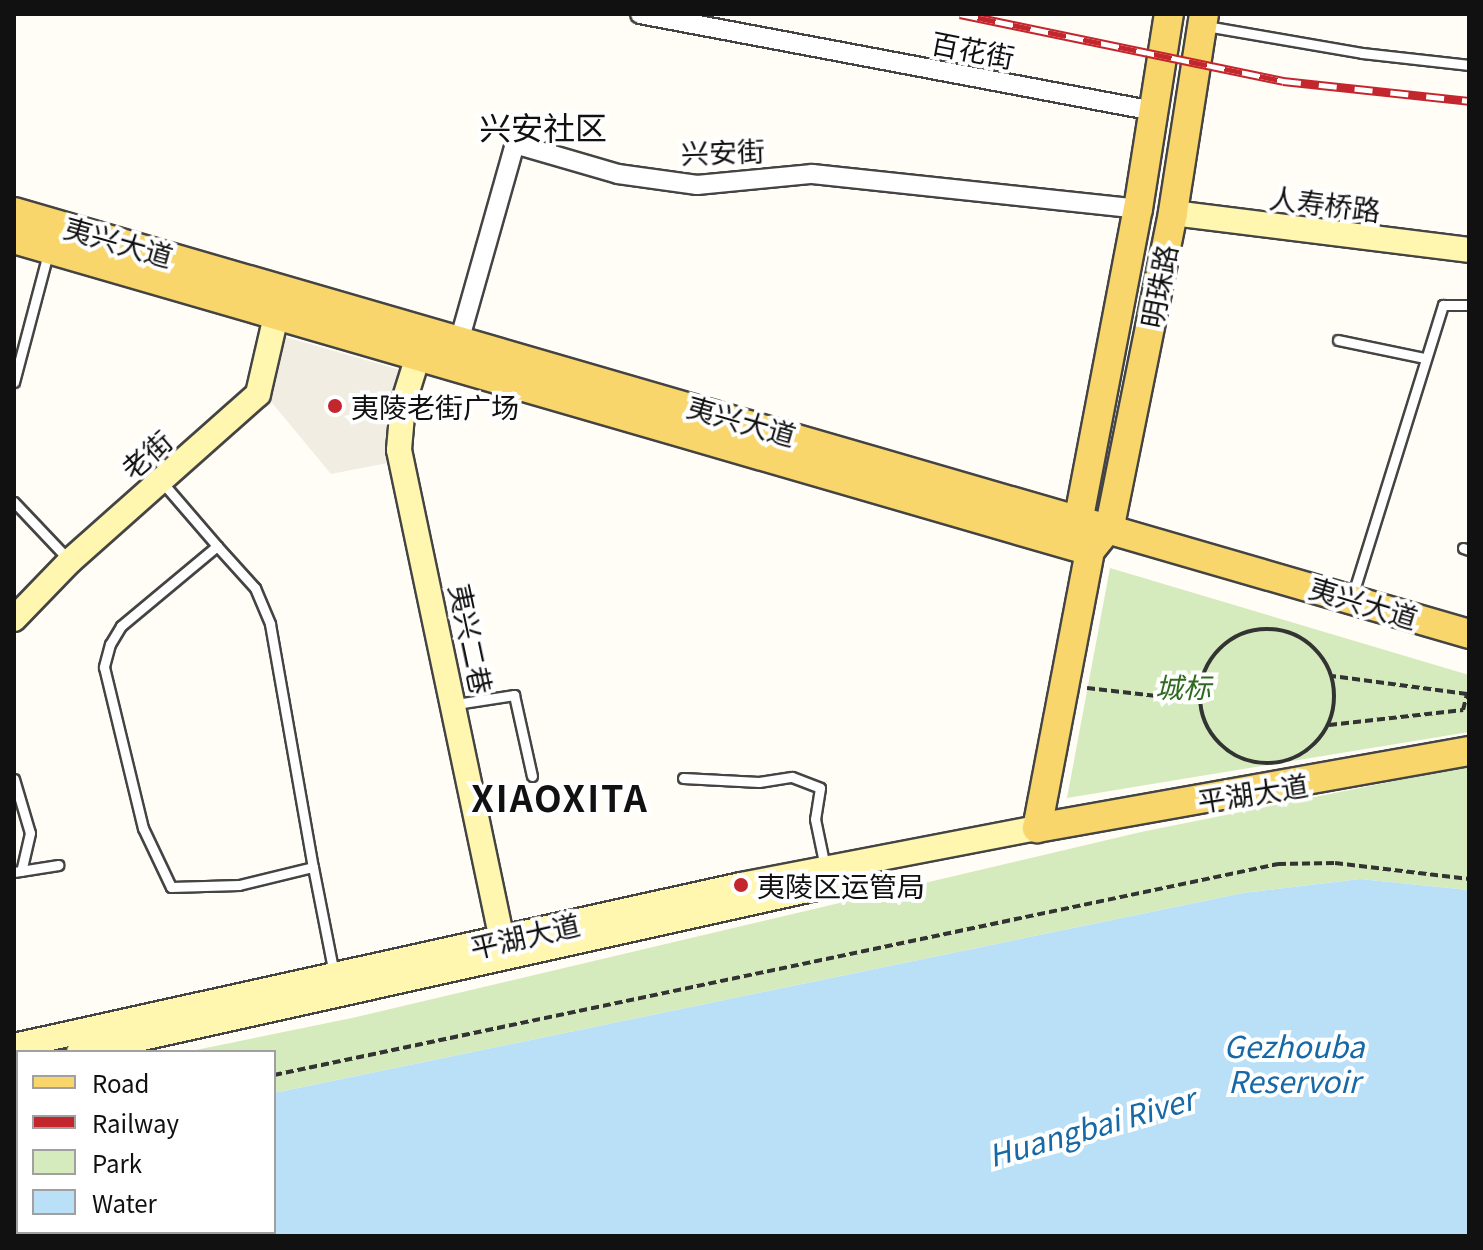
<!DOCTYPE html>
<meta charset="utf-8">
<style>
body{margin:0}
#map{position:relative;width:1483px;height:1250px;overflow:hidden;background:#fffdf5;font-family:Georgia,"Noto Sans SC",serif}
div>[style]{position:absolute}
.green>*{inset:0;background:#d5ebbd}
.plaza>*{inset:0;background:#f1ede2}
.water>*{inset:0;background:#b9e0f7}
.path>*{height:4px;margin-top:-2px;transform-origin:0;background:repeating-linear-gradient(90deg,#333 0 8px,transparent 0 12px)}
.path>.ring{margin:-2px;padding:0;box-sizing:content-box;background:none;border:4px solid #333;border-radius:50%}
.roads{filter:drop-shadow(2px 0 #444) drop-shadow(-2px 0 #444) drop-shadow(0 2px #444) drop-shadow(0 -2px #444)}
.lane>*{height:9px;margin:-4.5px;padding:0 4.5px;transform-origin:4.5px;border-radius:4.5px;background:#fff}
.street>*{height:18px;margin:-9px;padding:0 9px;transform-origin:9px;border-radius:9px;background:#fff}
.secondary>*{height:24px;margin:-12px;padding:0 12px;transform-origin:12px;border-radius:12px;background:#fff6b0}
.primary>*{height:28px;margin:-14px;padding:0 14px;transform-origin:14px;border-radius:14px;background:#f9d66b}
.rail>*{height:9px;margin-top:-4.5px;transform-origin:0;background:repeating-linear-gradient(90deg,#fff 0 18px,#c4262e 0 36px);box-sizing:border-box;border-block:2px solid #c4262e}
.dots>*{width:22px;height:22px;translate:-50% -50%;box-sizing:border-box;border:4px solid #fff;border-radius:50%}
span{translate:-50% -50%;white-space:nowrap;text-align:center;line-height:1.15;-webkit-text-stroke:8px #fff;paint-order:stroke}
.street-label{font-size:28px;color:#111}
.poi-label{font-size:28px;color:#111}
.left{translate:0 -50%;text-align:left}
.park-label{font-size:28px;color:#2f6b1f;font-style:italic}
.water-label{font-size:30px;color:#1768a6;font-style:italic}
.quarter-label{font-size:32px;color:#111}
.district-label{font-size:36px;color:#111;font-weight:700;letter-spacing:2px}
.frame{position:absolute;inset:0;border:16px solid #111;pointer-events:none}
.legend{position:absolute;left:16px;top:1050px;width:260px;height:184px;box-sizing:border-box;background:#fff;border:2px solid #a0a0a0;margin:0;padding:10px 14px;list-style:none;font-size:24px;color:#111}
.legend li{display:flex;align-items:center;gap:16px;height:40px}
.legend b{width:40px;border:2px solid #a0a0a0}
</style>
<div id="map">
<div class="green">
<i style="clip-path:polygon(1110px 568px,1469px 675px,1469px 732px,1067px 798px)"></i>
<i style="clip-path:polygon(1469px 766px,1469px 890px,1360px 879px,1243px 893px,274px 1093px,274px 1052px,186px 1052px,352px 1018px,1141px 832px)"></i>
</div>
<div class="plaza">
<i style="clip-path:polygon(282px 336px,404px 371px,393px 462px,331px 474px,268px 398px)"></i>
</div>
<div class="water">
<i style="clip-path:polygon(1360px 879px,1469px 890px,1469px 1236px,14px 1236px,14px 1147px,18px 1147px,18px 1232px,274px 1232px,274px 1093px,1243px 893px)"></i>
</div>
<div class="path">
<i class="ring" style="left:1200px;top:629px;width:130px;height:130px"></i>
<i style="left:1087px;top:688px;width:114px;rotate:6.6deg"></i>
<i style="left:1329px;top:725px;width:135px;rotate:-6.4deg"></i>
<i style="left:1463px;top:710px;width:16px;rotate:-76deg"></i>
<i style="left:1467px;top:694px;width:136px;rotate:-172.4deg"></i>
<i style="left:274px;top:1075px;width:1026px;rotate:-11.87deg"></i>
<i style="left:1278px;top:864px;width:57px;rotate:-1deg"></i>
<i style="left:1335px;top:863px;width:135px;rotate:6.8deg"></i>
<i style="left:14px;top:1131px;width:4px;rotate:-14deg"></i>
</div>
<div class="roads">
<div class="lane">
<i style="left:1206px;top:26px;width:158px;rotate:9.8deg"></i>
<i style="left:1362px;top:53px;width:108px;rotate:6.4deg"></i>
<i style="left:1338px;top:340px;width:88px;rotate:11.8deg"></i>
<i style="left:14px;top:382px;width:133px;rotate:-75.2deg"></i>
<i style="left:162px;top:482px;width:84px;rotate:49.3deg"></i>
<i style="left:217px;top:546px;width:125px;rotate:140.2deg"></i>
<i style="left:121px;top:626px;width:21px;rotate:121deg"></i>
<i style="left:110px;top:644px;width:24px;rotate:105deg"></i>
<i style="left:104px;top:667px;width:166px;rotate:76.4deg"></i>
<i style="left:143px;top:828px;width:65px;rotate:64.6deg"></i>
<i style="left:171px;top:887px;width:68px;rotate:-1.7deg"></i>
<i style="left:239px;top:885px;width:76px;rotate:-13.7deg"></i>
<i style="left:313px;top:867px;width:109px;rotate:78.9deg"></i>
<i style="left:14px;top:502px;width:80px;rotate:46.5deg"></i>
<i style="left:217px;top:546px;width:57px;rotate:47.9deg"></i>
<i style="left:255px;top:588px;width:39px;rotate:67deg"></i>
<i style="left:270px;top:624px;width:247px;rotate:80deg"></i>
<i style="left:1463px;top:548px;width:6px;rotate:18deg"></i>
<i style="left:1352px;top:597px;width:306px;rotate:-72.7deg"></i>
<i style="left:1443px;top:305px;width:26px"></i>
<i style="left:456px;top:704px;width:59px;rotate:-8.8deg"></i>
<i style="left:514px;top:695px;width:83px;rotate:77.5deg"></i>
<i style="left:683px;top:778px;width:76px;rotate:3deg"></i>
<i style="left:759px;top:782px;width:33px;rotate:-9deg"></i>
<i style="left:792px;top:777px;width:30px;rotate:21deg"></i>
<i style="left:820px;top:788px;width:31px;rotate:99deg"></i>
<i style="left:815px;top:819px;width:49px;rotate:78.2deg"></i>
<i style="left:14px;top:779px;width:56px;rotate:73.5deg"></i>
<i style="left:30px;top:833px;width:39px;rotate:103deg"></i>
<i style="left:14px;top:872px;width:45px;rotate:-9deg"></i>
</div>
<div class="street">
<i style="left:640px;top:14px;width:523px;rotate:10.69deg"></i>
<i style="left:460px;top:338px;width:202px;rotate:-74.2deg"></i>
<i style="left:515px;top:144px;width:107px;rotate:16.2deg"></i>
<i style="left:618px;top:174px;width:80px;rotate:7.9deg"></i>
<i style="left:697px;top:185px;width:116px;rotate:-5.5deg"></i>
<i style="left:812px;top:174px;width:328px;rotate:6.1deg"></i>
</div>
<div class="secondary">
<i style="left:1173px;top:213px;width:298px;rotate:7.1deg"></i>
<i style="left:419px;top:353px;width:53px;rotate:107.4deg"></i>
<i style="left:403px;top:404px;width:46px;rotate:95deg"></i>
<i style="left:399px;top:450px;width:501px;rotate:78.13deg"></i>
<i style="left:14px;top:619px;width:81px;rotate:-46deg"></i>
<i style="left:70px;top:561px;width:251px;rotate:-41.6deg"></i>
<i style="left:258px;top:394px;width:84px;rotate:-77deg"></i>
<i style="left:14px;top:1046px;width:745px;rotate:-12.49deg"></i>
<i style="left:741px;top:885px;width:301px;rotate:-10.9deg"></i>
<i style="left:79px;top:1052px;width:774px;rotate:-12.53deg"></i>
<i style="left:14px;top:1066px;width:4px"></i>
</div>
<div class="primary">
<i style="left:1204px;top:14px;width:201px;rotate:98.9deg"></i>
<i style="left:1173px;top:213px;width:319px;rotate:101.4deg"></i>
<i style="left:1110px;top:526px;width:32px;rotate:129deg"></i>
<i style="left:1090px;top:551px;width:282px;rotate:100.8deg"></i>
<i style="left:1037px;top:828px;width:439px;rotate:-10.1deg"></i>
<i style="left:14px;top:212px;width:1515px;rotate:16.17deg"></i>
<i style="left:14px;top:239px;width:1120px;rotate:16.17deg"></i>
<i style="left:1084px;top:533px;width:17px;rotate:-107deg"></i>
<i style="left:1079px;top:517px;width:314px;rotate:-79.2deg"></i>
<i style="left:1138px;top:209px;width:197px;rotate:-81deg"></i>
</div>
</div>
<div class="rail">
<i style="left:960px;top:14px;width:330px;rotate:11.7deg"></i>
<i style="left:1283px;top:81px;width:187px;rotate:6.1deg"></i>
</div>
<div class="dots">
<i style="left:335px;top:406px;background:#c4262e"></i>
<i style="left:741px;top:885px;background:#c4262e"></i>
</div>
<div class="street-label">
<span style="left:973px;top:49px;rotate:11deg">百花街</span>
<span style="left:723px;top:151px;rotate:-2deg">兴安街</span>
<span style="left:1325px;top:203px;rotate:7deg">人寿桥路</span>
<span style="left:119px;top:241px;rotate:16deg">夷兴大道</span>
<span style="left:1158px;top:286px;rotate:-79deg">明珠路</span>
<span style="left:742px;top:420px;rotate:16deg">夷兴大道</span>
<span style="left:146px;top:454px;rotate:-41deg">老街</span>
<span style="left:1364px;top:602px;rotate:17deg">夷兴大道</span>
<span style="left:472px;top:639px;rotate:78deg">夷兴二巷</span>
<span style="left:1253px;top:792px;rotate:-9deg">平湖大道</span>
<span style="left:525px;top:935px;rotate:-13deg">平湖大道</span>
</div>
<div class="poi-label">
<span class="left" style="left:351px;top:406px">夷陵老街广场</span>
<span class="left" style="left:757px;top:885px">夷陵区运管局</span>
</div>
<div class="park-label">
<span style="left:1183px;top:686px">城标</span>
</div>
<div class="water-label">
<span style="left:1294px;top:1062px">Gezhouba<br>Reservoir</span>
<span style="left:1091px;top:1126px;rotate:-16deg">Huangbai River</span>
</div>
<div class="quarter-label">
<span style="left:543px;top:126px">兴安社区</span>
</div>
<div class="district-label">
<span style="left:560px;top:797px">XIAOXITA</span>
</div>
<div class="frame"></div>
<ul class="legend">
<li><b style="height:10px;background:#f9d66b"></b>Road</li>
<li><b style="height:10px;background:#c4262e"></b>Railway</li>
<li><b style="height:22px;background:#d5ebbd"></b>Park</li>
<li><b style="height:22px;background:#b9e0f7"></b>Water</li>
</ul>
</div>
